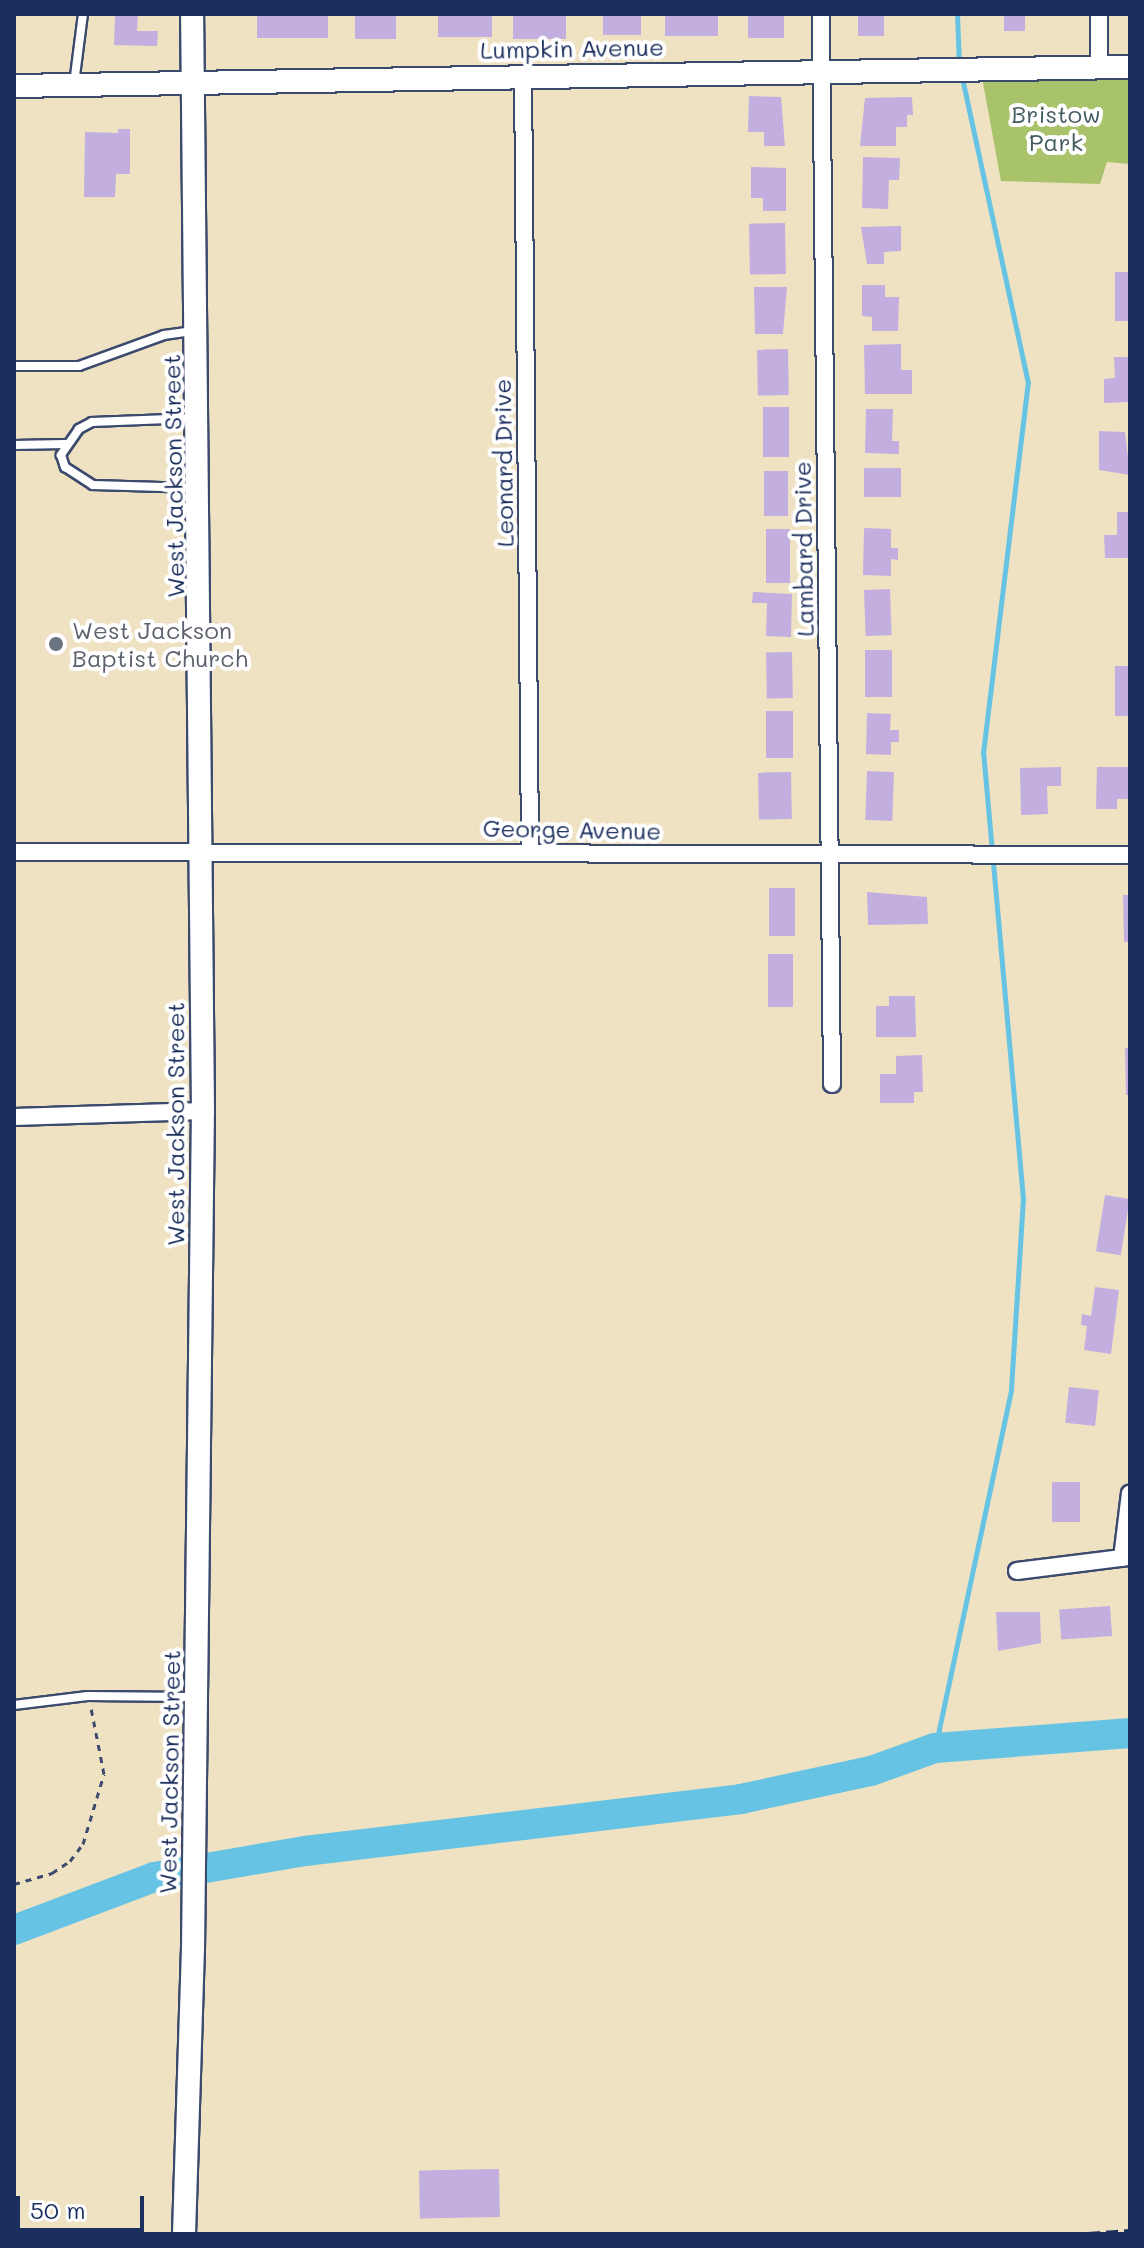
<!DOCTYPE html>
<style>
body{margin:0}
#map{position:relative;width:1144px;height:2248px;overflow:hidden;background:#efe2c3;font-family:Mali,sans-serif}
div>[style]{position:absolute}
.green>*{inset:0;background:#a8c36a}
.stream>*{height:5px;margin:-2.5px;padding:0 2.5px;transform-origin:2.5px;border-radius:2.5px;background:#66c3e4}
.river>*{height:30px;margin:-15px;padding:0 15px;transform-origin:15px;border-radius:15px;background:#66c3e4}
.building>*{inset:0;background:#c3aee0;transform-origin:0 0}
.path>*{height:3px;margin-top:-1.5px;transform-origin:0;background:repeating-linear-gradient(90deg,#3b4a6d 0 6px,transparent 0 12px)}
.roads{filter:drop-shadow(2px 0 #3b4a6d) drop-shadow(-2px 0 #3b4a6d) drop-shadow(0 2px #3b4a6d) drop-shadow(0 -2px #3b4a6d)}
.service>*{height:8px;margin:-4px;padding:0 4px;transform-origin:4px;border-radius:4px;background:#fff}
.minor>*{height:16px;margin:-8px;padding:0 8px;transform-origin:8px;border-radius:8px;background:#fff}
.tertiary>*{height:22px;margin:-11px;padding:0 11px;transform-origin:11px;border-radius:11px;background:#fff}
.rail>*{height:5px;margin-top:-2.5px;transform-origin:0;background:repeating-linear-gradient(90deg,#1b2f5e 0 12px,transparent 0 18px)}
.dots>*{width:22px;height:22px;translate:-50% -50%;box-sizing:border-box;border:4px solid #fff;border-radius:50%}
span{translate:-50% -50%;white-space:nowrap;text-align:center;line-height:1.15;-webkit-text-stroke:8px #fff;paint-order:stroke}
.street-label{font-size:24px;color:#1b2f5e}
.park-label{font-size:24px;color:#455b62}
.worship-label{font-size:24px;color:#5b616d}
.left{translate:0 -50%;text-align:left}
.frame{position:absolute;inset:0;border:16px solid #1b2f5e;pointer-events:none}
.scale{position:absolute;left:16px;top:2196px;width:128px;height:36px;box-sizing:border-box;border:4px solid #1b2f5e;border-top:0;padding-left:10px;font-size:24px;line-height:28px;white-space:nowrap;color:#1b2f5e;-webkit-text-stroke:6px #fff;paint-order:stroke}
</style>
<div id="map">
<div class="green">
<i style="clip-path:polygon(1130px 71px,1130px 164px,1107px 162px,1100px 184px,1001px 181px,981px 72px)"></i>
</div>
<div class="stream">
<i style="left:957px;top:14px;width:51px;rotate:87.8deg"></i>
<i style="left:935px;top:1748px;width:367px;rotate:-78deg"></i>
<i style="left:1011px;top:1389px;width:190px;rotate:-86.4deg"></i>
<i style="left:1023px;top:1199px;width:448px;rotate:-95.1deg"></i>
<i style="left:983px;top:753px;width:373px;rotate:-83.1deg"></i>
<i style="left:1028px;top:383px;width:316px;rotate:-102.2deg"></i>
</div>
<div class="river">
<i style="left:14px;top:1930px;width:150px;rotate:-20.7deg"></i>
<i style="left:154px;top:1877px;width:153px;rotate:-9.8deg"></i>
<i style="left:305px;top:1851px;width:439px;rotate:-6.8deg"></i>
<i style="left:741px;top:1799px;width:133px;rotate:-12.2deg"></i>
<i style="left:871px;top:1771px;width:68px;rotate:-19.8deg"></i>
<i style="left:935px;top:1748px;width:196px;rotate:-4.4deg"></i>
</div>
<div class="building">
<i style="clip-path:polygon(115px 14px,138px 14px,137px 31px,158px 31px,157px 46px,114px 45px)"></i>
<i style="left:257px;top:14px;width:71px;height:24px"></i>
<i style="left:355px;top:14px;width:41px;height:25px"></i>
<i style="left:438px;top:14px;width:54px;height:23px"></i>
<i style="left:513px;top:14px;width:53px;height:25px"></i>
<i style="left:603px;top:14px;width:38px;height:21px"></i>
<i style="left:665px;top:14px;width:53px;height:22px"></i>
<i style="left:748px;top:14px;width:36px;height:24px"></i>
<i style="left:858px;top:14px;width:26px;height:22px"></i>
<i style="left:1004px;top:14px;width:21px;height:17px"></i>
<i style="clip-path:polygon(749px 96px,781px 97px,785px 146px,764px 146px,764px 132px,748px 132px)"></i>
<i style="clip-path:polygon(912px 97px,913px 115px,907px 115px,907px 127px,896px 127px,896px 146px,860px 146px,865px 98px)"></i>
<i style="clip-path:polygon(118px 129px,130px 129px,130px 174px,116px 174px,115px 197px,84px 197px,85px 132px,118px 133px)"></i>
<i style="clip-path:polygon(863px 157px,900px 158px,899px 180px,889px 180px,888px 209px,862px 208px)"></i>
<i style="clip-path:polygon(751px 167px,786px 168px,786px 211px,763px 211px,763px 198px,751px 198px)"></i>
<i style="left:785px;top:223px;width:51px;height:36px;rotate:89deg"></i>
<i style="clip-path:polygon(901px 226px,901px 251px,884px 252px,884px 264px,867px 264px,861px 227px)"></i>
<i style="left:1130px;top:272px;width:49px;height:15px;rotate:90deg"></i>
<i style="clip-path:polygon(862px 285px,885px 285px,885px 297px,899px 297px,898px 331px,872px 331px,872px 317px,862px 316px)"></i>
<i style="clip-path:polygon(754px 287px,787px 287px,783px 334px,755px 334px)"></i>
<i style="clip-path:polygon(901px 344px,901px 370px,912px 370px,912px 394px,865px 394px,864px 345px)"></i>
<i style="left:788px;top:349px;width:46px;height:31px;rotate:89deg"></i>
<i style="clip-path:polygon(1114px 357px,1130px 357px,1130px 402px,1104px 403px,1104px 379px,1115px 378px)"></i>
<i style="left:763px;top:407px;width:26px;height:50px"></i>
<i style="clip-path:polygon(866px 409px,893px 409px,892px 441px,899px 441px,899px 454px,865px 453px)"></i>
<i style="clip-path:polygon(1099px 431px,1125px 432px,1130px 475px,1099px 470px)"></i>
<i style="left:864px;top:468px;width:37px;height:29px"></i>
<i style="left:764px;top:471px;width:24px;height:45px"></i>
<i style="clip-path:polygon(1117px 512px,1130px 512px,1130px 558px,1105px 558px,1104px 535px,1117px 535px)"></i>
<i style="clip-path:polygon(864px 528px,891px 529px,891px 548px,898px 548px,898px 560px,891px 559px,891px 576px,863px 575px)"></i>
<i style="left:790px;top:529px;width:54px;height:24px;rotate:90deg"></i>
<i style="left:890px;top:589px;width:46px;height:26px;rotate:88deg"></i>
<i style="clip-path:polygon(753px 592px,792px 594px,791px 637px,766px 636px,767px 603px,752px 603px)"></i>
<i style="left:865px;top:650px;width:27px;height:47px"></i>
<i style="left:792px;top:652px;width:46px;height:26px;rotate:89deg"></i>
<i style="left:1115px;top:666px;width:15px;height:50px"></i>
<i style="left:766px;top:711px;width:27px;height:47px"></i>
<i style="clip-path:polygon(867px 713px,891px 714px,890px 730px,899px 730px,899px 742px,891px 742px,891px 755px,866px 754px)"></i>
<i style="clip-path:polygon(1061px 767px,1061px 786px,1047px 786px,1048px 814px,1021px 815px,1020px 768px)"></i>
<i style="clip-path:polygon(1097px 767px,1130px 767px,1130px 799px,1117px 799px,1117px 809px,1096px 809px)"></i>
<i style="left:867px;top:771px;width:27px;height:49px;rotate:2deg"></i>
<i style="left:791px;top:772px;width:47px;height:33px;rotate:89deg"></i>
<i style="left:769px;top:888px;width:26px;height:48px"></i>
<i style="clip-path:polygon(867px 892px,927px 897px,928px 924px,868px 925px)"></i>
<i style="clip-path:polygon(1123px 895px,1130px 895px,1130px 942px,1124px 942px)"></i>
<i style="left:768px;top:954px;width:25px;height:53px"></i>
<i style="clip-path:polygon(889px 996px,915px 996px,916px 1037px,876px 1037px,876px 1006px,889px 1006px)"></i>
<i style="clip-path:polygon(1125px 1048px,1130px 1048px,1130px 1095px,1126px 1095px)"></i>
<i style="clip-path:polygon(922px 1055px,923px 1092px,914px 1092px,914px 1103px,880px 1103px,880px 1074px,896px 1074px,896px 1056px)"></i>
<i style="left:1105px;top:1195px;width:25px;height:57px;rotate:9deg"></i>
<i style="clip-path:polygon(1095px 1287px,1119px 1290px,1111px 1354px,1084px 1350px,1087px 1326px,1081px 1325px,1082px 1314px,1091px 1316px)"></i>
<i style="left:1069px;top:1387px;width:30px;height:36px;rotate:6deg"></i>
<i style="left:1052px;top:1482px;width:28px;height:40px"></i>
<i style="left:1110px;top:1606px;width:30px;height:51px;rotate:86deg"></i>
<i style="clip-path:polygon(996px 1612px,1040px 1612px,1041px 1643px,998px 1651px)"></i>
<i style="left:499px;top:2169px;width:48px;height:80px;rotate:89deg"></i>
</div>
<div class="path">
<i style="left:14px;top:1884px;width:40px;rotate:-16deg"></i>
<i style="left:52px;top:1873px;width:22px;rotate:-34deg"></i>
<i style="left:70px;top:1861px;width:21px;rotate:-53deg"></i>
<i style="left:83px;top:1844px;width:73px;rotate:-73.3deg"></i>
<i style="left:104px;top:1774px;width:67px;rotate:-101.1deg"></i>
</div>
<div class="roads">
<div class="service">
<i style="left:74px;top:84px;width:71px;rotate:-82.7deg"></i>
<i style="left:14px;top:366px;width:65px"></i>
<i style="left:79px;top:366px;width:90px;rotate:-20deg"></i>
<i style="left:164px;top:335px;width:28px;rotate:-8deg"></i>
<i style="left:194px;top:418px;width:102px;rotate:177.8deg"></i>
<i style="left:92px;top:422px;width:15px;rotate:152deg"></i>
<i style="left:79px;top:429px;width:32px;rotate:125deg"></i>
<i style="left:61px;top:455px;width:13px;rotate:72deg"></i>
<i style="left:65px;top:467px;width:33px;rotate:33deg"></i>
<i style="left:93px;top:485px;width:103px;rotate:1.7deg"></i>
<i style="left:14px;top:445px;width:51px;rotate:-1.1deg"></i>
<i style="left:14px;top:1705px;width:74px;rotate:-7deg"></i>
<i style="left:87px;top:1696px;width:106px;rotate:0.5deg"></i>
</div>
<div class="minor">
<i style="left:821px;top:14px;width:1070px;rotate:89.41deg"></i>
<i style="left:1099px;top:67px;width:53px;rotate:-90deg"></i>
<i style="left:523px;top:75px;width:775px;rotate:89.48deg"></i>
<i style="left:14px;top:852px;width:1116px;rotate:0.15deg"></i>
<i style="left:14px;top:1117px;width:189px;rotate:-1.8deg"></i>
<i style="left:1122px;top:1558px;width:65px;rotate:-83deg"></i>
<i style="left:1017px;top:1571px;width:114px;rotate:-7.1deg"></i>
</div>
<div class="tertiary">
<i style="left:14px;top:86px;width:1116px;rotate:-0.98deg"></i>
<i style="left:184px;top:2234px;width:285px;rotate:-88.2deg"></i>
<i style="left:193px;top:1949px;width:838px;rotate:-89.32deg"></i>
<i style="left:203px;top:1111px;width:1097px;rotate:-90.57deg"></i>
</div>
</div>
<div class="rail">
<i style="left:1088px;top:2234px;width:42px;rotate:-4.1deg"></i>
</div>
<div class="dots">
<i style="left:56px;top:644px;background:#6b7280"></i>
</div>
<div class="street-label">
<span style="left:572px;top:48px;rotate:-1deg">Lumpkin Avenue</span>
<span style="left:503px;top:463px;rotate:-91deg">Leonard Drive</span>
<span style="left:173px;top:476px;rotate:-91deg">West Jackson Street</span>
<span style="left:803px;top:549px;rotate:-91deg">Lambard Drive</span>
<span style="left:572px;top:829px;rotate:1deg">George Avenue</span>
<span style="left:175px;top:1124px;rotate:-90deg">West Jackson Street</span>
<span style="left:169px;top:1772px;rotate:-89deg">West Jackson Street</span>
</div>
<div class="park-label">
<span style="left:1056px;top:128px">Bristow<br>Park</span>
</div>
<div class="worship-label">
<span class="left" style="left:72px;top:644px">West Jackson<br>Baptist Church</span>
</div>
<div class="frame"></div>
<div class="scale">50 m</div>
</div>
